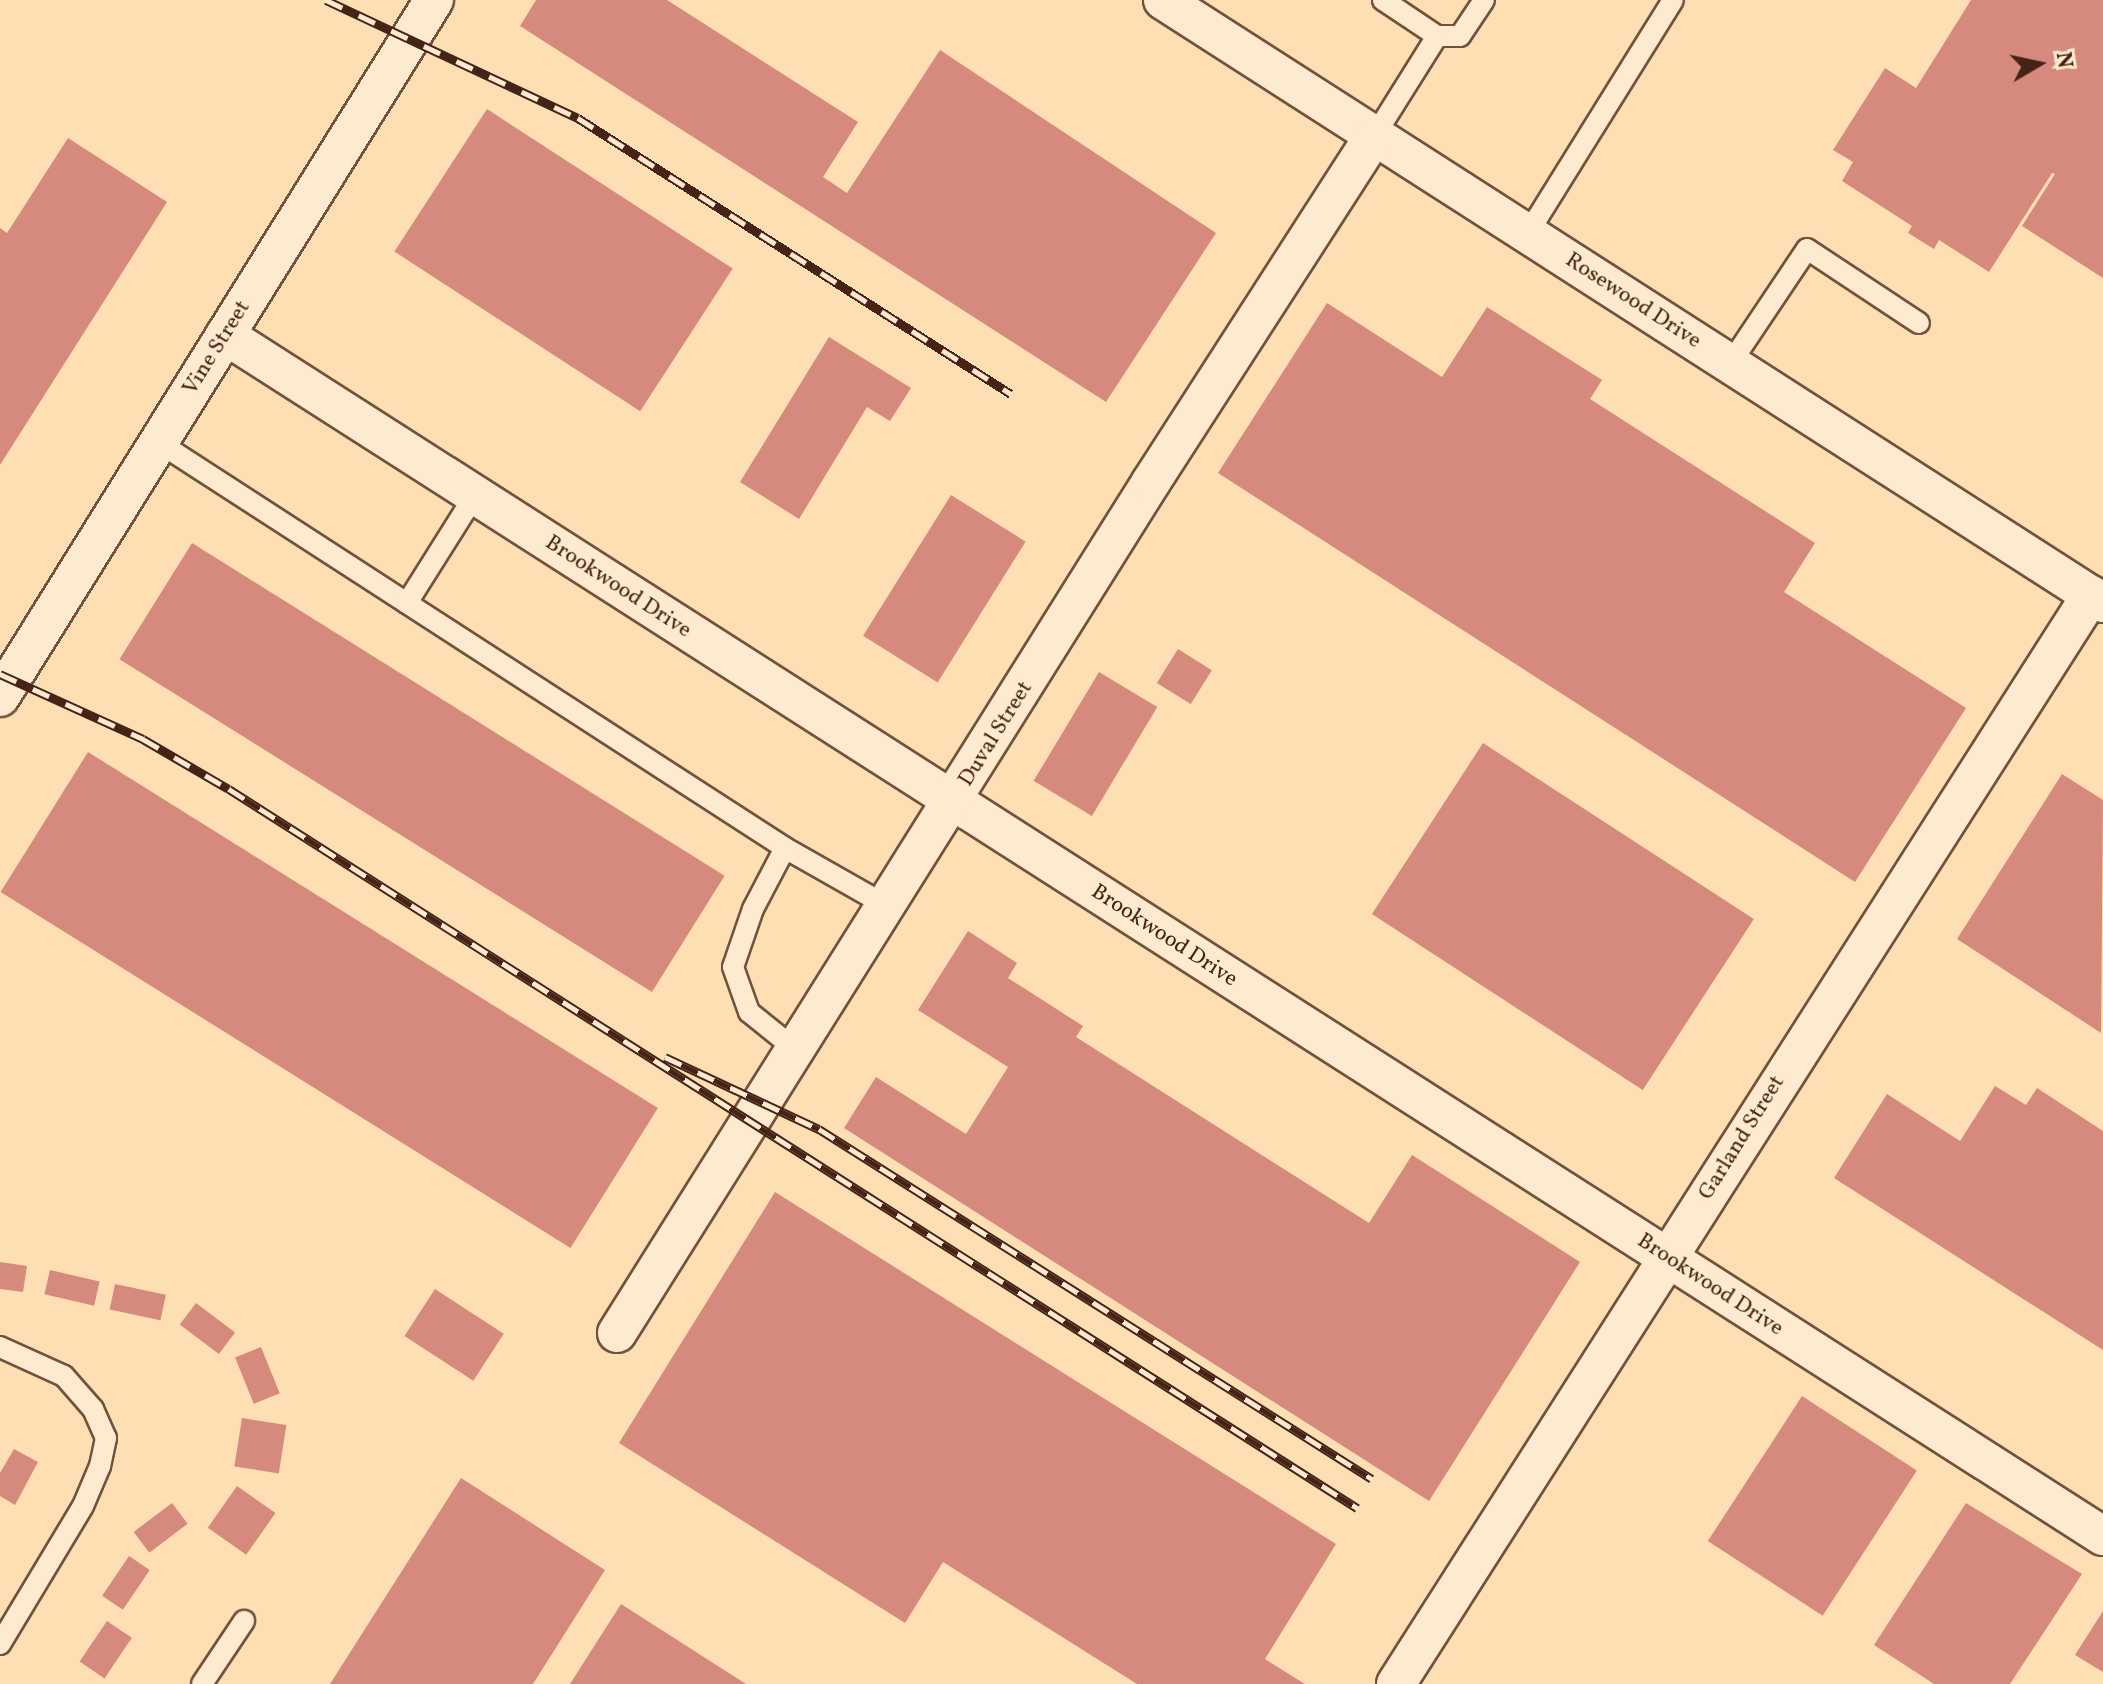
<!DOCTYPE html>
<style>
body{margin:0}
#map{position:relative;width:2103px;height:1684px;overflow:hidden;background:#fedfb3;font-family:Vollkorn,serif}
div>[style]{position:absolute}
.building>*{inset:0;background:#d68a7e;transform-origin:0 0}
.roads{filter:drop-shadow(2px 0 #73523d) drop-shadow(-2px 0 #73523d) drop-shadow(0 2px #73523d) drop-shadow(0 -2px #73523d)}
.service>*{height:20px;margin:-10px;padding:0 10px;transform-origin:10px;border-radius:10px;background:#feeace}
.minor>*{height:38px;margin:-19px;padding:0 19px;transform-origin:19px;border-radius:19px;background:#feeace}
.rail>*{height:9px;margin-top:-4.5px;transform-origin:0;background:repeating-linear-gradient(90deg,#feeace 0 18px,#452316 0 36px);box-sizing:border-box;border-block:2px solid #452316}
span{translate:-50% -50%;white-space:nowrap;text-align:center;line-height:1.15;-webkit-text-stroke:6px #feeace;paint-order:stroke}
.street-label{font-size:22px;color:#452316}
.north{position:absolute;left:1999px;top:24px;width:80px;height:80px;-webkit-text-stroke:6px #feeace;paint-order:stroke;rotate:81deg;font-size:22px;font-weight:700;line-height:32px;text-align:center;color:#452316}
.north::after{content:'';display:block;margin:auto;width:28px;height:36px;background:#452316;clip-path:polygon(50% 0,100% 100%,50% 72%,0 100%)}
</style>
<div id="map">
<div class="building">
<i style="clip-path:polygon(536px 0,667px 0,858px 122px,823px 177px,847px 193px,940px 50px,1216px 233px,1106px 402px,520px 26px)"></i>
<i style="clip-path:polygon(1971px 0,2103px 0,2103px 278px,2022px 226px,2055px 174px,2052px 173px,1989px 272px,1939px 240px,1934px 249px,1908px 233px,1912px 226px,1842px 181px,1853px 162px,1833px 150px,1885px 68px,1916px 88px)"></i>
<i style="left:487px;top:109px;width:293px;height:170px;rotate:33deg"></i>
<i style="clip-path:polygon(68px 138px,167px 202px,0 465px,0 228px,7px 233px)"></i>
<i style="clip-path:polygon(1327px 303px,1442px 377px,1487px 307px,1602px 380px,1590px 399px,1815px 543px,1784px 592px,1966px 708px,1855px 882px,1218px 473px)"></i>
<i style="clip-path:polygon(829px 337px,911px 388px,890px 421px,867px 407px,799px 519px,740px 482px)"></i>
<i style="left:951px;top:495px;width:88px;height:166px;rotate:32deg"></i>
<i style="left:192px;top:543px;width:628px;height:137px;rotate:32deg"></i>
<i style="left:1178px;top:649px;width:40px;height:40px;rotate:32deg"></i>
<i style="left:1099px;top:672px;width:68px;height:127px;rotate:31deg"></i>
<i style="left:1483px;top:743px;width:323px;height:204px;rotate:33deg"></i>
<i style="left:88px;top:752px;width:672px;height:165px;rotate:32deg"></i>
<i style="clip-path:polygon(2062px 774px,2103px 800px,2101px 1033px,1957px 939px)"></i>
<i style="clip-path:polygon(968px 931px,1017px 963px,1008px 978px,1083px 1026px,1076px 1037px,1369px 1223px,1412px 1155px,1580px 1262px,1429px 1501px,844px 1128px,876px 1077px,966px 1134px,1008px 1067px,918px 1010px)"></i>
<i style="clip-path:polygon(1995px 1086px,2026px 1105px,2037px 1088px,2103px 1131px,2103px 1350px,1834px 1178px,1887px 1094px,1960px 1141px)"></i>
<i style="clip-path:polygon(775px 1192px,1336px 1544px,1265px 1659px,1305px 1684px,1137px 1684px,943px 1562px,905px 1623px,619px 1443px)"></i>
<i style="clip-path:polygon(0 1262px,27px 1266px,23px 1292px,0 1289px)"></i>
<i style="left:50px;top:1270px;width:51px;height:25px;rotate:13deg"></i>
<i style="left:115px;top:1284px;width:52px;height:26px;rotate:12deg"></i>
<i style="left:435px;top:1289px;width:82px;height:56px;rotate:33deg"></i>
<i style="left:196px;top:1303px;width:49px;height:27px;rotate:37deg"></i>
<i style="left:261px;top:1347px;width:50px;height:28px;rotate:68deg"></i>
<i style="left:1802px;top:1396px;width:137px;height:173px;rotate:33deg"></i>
<i style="left:242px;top:1418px;width:45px;height:49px;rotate:9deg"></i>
<i style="clip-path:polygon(14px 1449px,38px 1462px,15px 1505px,0 1496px,0 1473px)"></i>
<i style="clip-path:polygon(461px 1478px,605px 1570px,533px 1684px,330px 1684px)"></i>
<i style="left:237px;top:1486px;width:47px;height:51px;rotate:35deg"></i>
<i style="left:172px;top:1503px;width:26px;height:48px;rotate:53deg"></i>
<i style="clip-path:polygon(1966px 1503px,2082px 1574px,2010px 1684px,1934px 1684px,1874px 1645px)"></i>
<i style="left:129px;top:1556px;width:25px;height:48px;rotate:34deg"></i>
<i style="clip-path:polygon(621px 1604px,746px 1684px,570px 1684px)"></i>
<i style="clip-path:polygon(2103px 1611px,2103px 1672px,2075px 1655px)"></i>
<i style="left:107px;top:1621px;width:30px;height:49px;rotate:34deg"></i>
</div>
<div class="roads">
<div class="service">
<i style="left:1437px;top:36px;width:23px"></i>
<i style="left:1460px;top:36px;width:43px;rotate:-56.3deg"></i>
<i style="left:1375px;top:135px;width:117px;rotate:-57.9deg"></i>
<i style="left:1437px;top:36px;width:65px;rotate:-146.3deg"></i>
<i style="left:1528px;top:233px;width:274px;rotate:-58.1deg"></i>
<i style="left:1730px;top:364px;width:138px;rotate:-56.2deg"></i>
<i style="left:1807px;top:249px;width:134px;rotate:33.5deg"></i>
<i style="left:158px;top:442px;width:747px;rotate:32.92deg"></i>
<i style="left:785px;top:848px;width:117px;rotate:29.6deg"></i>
<i style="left:407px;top:603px;width:128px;rotate:-57.8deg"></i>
<i style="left:785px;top:848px;width:69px;rotate:117.7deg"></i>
<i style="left:753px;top:909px;width:61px;rotate:109deg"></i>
<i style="left:733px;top:967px;width:48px;rotate:70.4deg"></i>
<i style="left:749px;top:1012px;width:59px;rotate:38.8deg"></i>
<i style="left:0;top:1347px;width:70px;rotate:24.4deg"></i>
<i style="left:64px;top:1376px;width:44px;rotate:48.7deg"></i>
<i style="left:93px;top:1409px;width:32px;rotate:66deg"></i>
<i style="left:106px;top:1438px;width:29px;rotate:102deg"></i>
<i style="left:100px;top:1466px;width:43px;rotate:113deg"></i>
<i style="left:83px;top:1506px;width:161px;rotate:121deg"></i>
<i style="left:202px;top:1684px;width:76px;rotate:-56.3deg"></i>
</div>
<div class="minor">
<i style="left:1163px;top:0;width:1117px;rotate:32.68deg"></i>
<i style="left:225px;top:335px;width:2229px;rotate:32.6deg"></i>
<i style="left:0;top:697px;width:821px;rotate:-58.09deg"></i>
<i style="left:617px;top:1333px;width:1005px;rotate:-57.89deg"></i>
<i style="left:1151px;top:482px;width:413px;rotate:-57.2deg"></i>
<i style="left:1396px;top:1684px;width:1292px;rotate:-57.45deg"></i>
</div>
</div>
<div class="rail">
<i style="left:326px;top:0;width:278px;rotate:25.1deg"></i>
<i style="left:578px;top:118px;width:513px;rotate:32.51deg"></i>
<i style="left:0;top:674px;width:157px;rotate:24.4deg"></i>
<i style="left:143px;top:739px;width:99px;rotate:30.2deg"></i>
<i style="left:229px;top:789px;width:1338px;rotate:32.51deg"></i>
<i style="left:665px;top:1057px;width:170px;rotate:25.1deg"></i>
<i style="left:819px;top:1129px;width:654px;rotate:32.33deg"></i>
</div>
<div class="street-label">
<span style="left:1633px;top:301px;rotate:33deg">Rosewood Drive</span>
<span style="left:217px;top:348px;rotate:-58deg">Vine Street</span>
<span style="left:618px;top:587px;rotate:33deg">Brookwood Drive</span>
<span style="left:996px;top:734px;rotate:-58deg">Duval Street</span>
<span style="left:1164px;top:936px;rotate:33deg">Brookwood Drive</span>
<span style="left:1742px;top:1138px;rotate:-58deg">Garland Street</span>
<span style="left:1710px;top:1285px;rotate:33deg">Brookwood Drive</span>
</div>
<div class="north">N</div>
</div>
